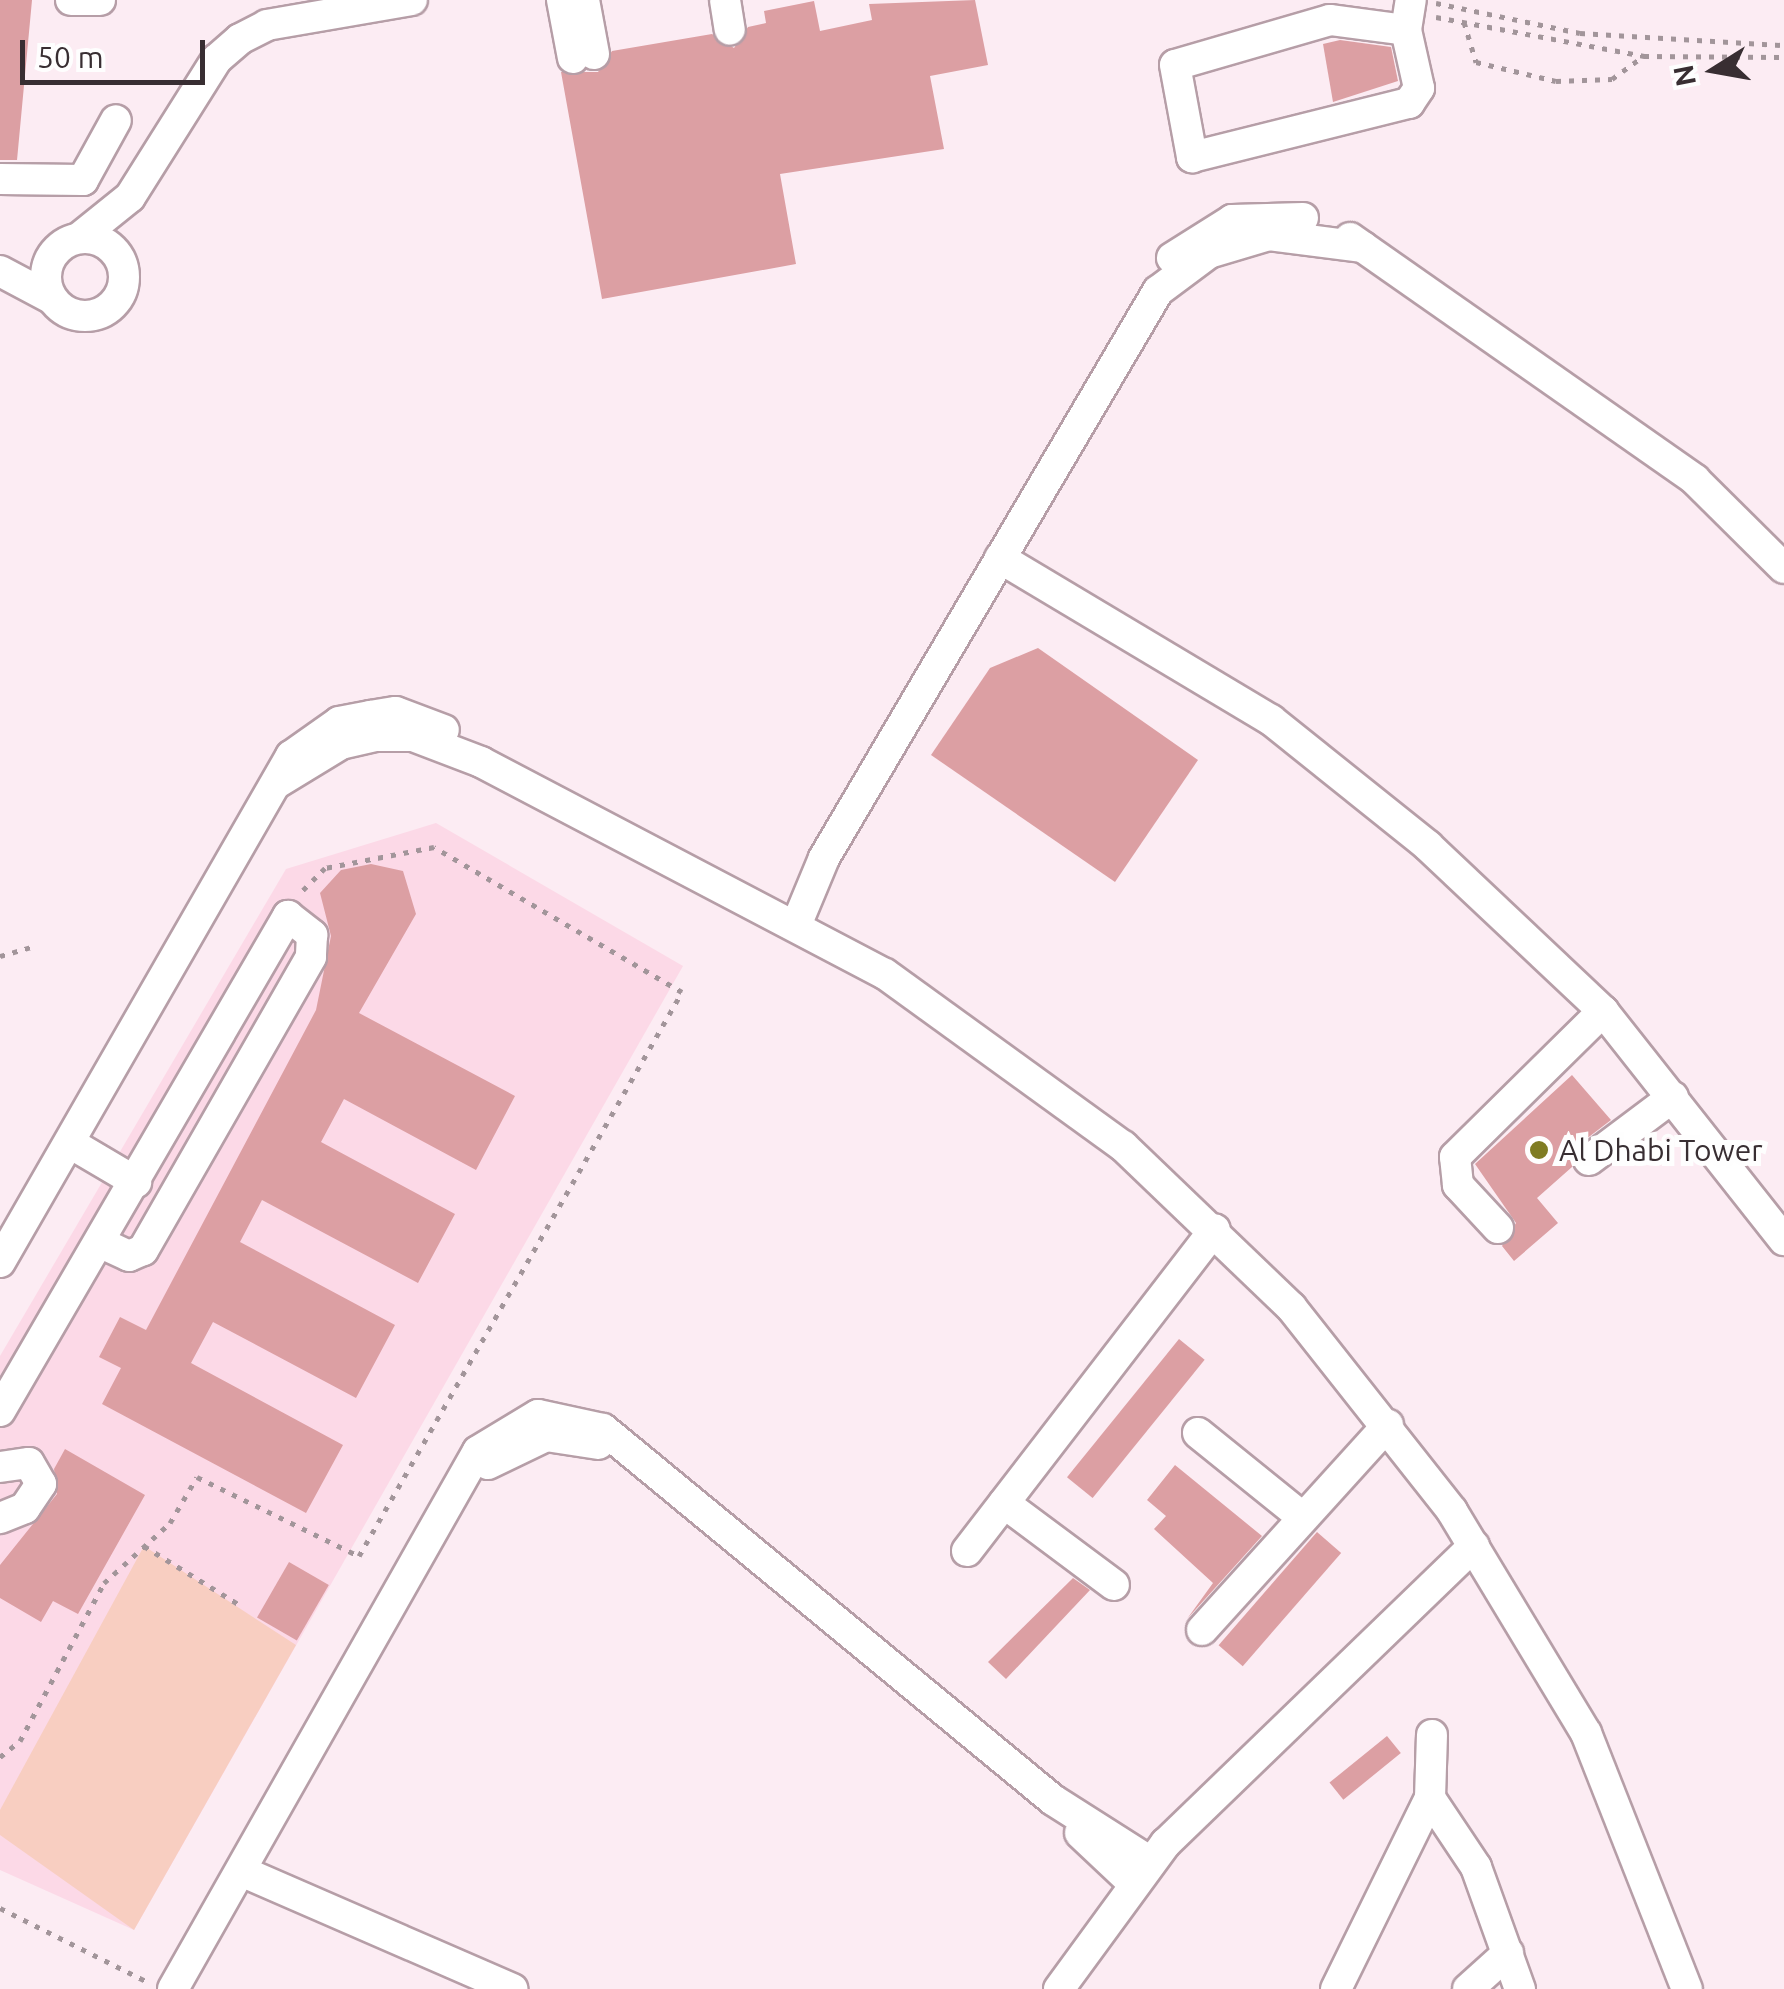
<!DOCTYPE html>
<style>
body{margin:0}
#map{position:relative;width:1784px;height:1989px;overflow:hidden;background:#fcecf3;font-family:Ubuntu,sans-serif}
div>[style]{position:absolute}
.built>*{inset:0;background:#fcd9e7}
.green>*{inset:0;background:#f8cec1}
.building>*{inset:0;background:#dc9fa3;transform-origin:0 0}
.path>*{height:5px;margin-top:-2.5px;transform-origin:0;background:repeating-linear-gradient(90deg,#a2959a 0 5px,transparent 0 13px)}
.roads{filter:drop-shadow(2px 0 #b69ea7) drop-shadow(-2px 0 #b69ea7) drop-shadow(0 2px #b69ea7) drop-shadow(0 -2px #b69ea7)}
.minor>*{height:30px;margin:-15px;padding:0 15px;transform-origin:15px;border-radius:15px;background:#fff}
.minor>.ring{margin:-15px;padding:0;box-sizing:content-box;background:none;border:30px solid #fff;border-radius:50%}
.dots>*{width:28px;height:28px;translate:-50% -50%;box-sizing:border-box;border:5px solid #fefefe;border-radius:50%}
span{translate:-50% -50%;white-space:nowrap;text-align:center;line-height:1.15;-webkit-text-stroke:10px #fefefe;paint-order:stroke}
.poi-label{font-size:30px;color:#382e32}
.left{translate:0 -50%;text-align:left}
.north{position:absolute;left:1664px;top:20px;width:100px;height:100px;-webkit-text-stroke:8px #fefefe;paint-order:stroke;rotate:259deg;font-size:28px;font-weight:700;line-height:40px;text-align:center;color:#382e32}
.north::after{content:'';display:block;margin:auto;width:35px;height:45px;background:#382e32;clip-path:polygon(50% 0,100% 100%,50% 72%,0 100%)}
.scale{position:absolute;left:20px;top:40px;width:185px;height:45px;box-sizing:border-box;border:5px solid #382e32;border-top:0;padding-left:12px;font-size:30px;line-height:35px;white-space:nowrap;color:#382e32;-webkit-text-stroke:8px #fefefe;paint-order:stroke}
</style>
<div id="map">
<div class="built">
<i style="clip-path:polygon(436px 823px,683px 966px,134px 1930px,0 1870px,0 1356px,286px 869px)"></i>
</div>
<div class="green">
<i style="clip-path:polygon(144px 1546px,296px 1645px,134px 1930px,0 1835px,0 1810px)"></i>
</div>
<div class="building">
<i style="clip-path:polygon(0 0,32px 0,17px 160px,0 160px)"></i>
<i style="clip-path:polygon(975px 0,988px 65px,930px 76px,944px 149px,780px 174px,796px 264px,602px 299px,561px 72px,598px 72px,612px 51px,712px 34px,734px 48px,748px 27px,766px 23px,764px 11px,814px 1px,820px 31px,872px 20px,869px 4px)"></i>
<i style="clip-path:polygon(1340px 40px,1391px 47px,1398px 81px,1333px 102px,1323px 44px)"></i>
<i style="clip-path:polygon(1038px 648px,1198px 760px,1115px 882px,931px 755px,990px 668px)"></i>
<i style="clip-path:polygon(371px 864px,403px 871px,416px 914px,359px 1013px,515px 1096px,476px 1170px,344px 1099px,321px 1142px,455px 1214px,418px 1283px,262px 1200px,240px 1242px,395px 1325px,356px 1398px,213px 1322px,191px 1363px,343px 1445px,306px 1513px,102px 1404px,121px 1368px,99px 1357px,120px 1317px,146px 1330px,316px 1010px,331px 936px,320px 893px,341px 870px)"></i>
<i style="clip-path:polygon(1572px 1075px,1611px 1120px,1577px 1146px,1572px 1167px,1537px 1198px,1558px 1223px,1514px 1261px,1502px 1246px,1516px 1223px,1475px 1164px)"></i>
<i style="left:1179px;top:1339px;width:33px;height:178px;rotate:39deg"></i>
<i style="clip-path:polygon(65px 1449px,145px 1495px,78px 1614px,53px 1601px,41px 1622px,0 1598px,0 1565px,57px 1494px,54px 1469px)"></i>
<i style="clip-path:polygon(1175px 1465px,1262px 1536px,1187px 1619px,1213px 1583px,1154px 1529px,1166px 1516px,1147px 1500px)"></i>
<i style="left:1317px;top:1532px;width:32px;height:150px;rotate:41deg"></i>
<i style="left:289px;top:1562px;width:46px;height:64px;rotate:30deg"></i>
<i style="clip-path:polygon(1073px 1578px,1090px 1590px,1006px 1679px,988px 1662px)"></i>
<i style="left:1387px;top:1736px;width:22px;height:74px;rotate:51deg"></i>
</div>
<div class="path">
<i style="left:1436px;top:3px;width:147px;rotate:11.8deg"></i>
<i style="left:1580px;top:33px;width:204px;rotate:3.4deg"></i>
<i style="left:1436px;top:17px;width:212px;rotate:10.6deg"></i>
<i style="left:1644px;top:56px;width:140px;rotate:0.4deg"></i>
<i style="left:1464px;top:22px;width:42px;rotate:73.3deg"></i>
<i style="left:1476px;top:62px;width:82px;rotate:13.4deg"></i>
<i style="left:1556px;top:81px;width:56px;rotate:-2deg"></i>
<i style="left:1612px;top:79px;width:39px;rotate:-36deg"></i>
<i style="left:0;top:956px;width:33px;rotate:-16deg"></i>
<i style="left:144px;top:1546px;width:116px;rotate:31.6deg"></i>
<i style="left:0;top:1757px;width:26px;rotate:-39deg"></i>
<i style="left:20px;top:1741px;width:179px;rotate:-62deg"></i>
<i style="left:104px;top:1583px;width:89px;rotate:-42.3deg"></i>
<i style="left:170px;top:1523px;width:53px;rotate:-59.6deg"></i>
<i style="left:197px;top:1477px;width:180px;rotate:26deg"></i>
<i style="left:359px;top:1556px;width:650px;rotate:-60.2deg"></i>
<i style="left:682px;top:992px;width:287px;rotate:-149.7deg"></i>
<i style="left:434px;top:847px;width:111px;rotate:169.1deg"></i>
<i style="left:325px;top:868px;width:37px;rotate:135deg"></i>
<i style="left:0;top:1908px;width:168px;rotate:26.6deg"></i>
</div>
<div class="roads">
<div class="minor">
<i style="left:71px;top:0;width:29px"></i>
<i style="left:562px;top:0;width:59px;rotate:79.3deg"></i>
<i style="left:584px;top:0;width:55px;rotate:79.5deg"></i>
<i style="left:725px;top:0;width:30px;rotate:81deg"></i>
<i style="left:1406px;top:30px;width:77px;rotate:-172.5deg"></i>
<i style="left:1330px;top:20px;width:161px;rotate:163.8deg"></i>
<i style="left:1175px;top:65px;width:94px;rotate:79.5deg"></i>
<i style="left:1192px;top:157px;width:224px;rotate:-14deg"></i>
<i style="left:1409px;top:103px;width:18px;rotate:-56deg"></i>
<i style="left:1419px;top:88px;width:59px;rotate:-102.6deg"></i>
<i style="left:1406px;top:30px;width:30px;rotate:-81deg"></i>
<i style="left:0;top:179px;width:83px;rotate:0.7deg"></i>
<i style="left:83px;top:180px;width:68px;rotate:-61.2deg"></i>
<i class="ring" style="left:46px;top:238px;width:48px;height:48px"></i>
<i style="left:79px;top:238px;width:65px;rotate:-38.8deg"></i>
<i style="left:130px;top:197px;width:163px;rotate:-57.8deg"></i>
<i style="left:217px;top:59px;width:30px;rotate:-41deg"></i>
<i style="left:240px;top:39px;width:30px;rotate:-27deg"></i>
<i style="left:267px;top:25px;width:147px;rotate:-9.8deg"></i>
<i style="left:1350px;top:238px;width:421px;rotate:35deg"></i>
<i style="left:1695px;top:480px;width:125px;rotate:44.7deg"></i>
<i style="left:1172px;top:258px;width:71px;rotate:-32.3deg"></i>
<i style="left:1232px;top:220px;width:71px;rotate:-1.6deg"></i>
<i style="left:0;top:271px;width:58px;rotate:27.9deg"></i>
<i style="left:1000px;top:558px;width:316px;rotate:30.9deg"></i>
<i style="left:1271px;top:720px;width:201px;rotate:38.7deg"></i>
<i style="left:1428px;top:846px;width:241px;rotate:43.3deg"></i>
<i style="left:1603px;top:1011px;width:292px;rotate:51.7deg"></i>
<i style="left:277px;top:783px;width:75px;rotate:-31.4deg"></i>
<i style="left:341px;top:744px;width:37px;rotate:-13deg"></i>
<i style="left:377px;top:736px;width:36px"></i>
<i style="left:413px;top:736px;width:73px;rotate:20.9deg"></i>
<i style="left:481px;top:762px;width:456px;rotate:27.7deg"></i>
<i style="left:885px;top:974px;width:294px;rotate:35.9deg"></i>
<i style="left:1123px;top:1146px;width:233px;rotate:43.8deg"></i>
<i style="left:1291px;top:1307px;width:260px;rotate:51.7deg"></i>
<i style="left:1452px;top:1511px;width:259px;rotate:58.9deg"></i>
<i style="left:1586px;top:1733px;width:275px;rotate:68.5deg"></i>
<i style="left:797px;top:923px;width:70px;rotate:-67.4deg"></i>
<i style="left:824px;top:858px;width:658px;rotate:-59.5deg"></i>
<i style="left:1158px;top:291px;width:64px;rotate:-36.7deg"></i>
<i style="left:1209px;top:253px;width:63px;rotate:-16.7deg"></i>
<i style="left:1269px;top:235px;width:95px;rotate:7.3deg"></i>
<i style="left:70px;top:1143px;width:77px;rotate:30.6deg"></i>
<i style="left:1589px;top:1160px;width:105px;rotate:-36.9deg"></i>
<i style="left:1498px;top:1228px;width:59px;rotate:-132.9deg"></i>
<i style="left:1458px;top:1185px;width:28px;rotate:-96deg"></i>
<i style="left:1455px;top:1157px;width:208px;rotate:-44.6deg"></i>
<i style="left:0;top:1262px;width:584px;rotate:-60.1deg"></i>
<i style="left:291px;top:756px;width:59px;rotate:-35.3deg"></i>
<i style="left:339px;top:722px;width:32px;rotate:-11deg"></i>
<i style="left:370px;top:716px;width:26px;rotate:-9deg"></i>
<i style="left:396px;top:712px;width:51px;rotate:20.6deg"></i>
<i style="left:0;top:1411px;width:573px;rotate:-59.81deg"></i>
<i style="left:288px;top:916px;width:31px;rotate:38deg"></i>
<i style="left:312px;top:935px;width:22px;rotate:93deg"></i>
<i style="left:311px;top:957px;width:338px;rotate:119.8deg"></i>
<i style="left:143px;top:1250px;width:15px;rotate:157deg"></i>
<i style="left:129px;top:1256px;width:31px;rotate:-155deg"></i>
<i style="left:1198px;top:1433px;width:132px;rotate:38.9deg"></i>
<i style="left:488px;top:1464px;width:64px;rotate:-25.8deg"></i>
<i style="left:546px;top:1436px;width:53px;rotate:8.7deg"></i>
<i style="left:0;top:1467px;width:29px;rotate:-8deg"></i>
<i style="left:29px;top:1463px;width:24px;rotate:60deg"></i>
<i style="left:41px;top:1484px;width:29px;rotate:124deg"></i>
<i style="left:25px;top:1508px;width:27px;rotate:158deg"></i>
<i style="left:1004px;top:1503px;width:137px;rotate:36.7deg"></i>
<i style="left:967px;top:1551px;width:406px;rotate:-52.4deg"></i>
<i style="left:1202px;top:1630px;width:277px;rotate:-47.8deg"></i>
<i style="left:1430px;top:1798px;width:83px;rotate:56.3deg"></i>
<i style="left:1476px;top:1867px;width:130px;rotate:70.2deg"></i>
<i style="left:1080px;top:1833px;width:73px;rotate:43.3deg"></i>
<i style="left:241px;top:1871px;width:296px;rotate:23.5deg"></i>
<i style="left:173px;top:1989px;width:618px;rotate:-60.45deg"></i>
<i style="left:478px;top:1451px;width:70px;rotate:-31deg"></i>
<i style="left:538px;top:1415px;width:66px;rotate:12.2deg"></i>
<i style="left:603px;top:1429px;width:583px;rotate:39.5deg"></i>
<i style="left:1053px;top:1800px;width:114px;rotate:32.4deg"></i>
<i style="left:1059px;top:1989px;width:181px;rotate:-53.8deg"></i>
<i style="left:1166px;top:1843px;width:428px;rotate:-44deg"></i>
<i style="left:1336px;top:1989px;width:213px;rotate:-63.8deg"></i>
<i style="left:1430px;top:1798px;width:63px;rotate:-88.2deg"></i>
<i style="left:1468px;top:1989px;width:54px;rotate:-42deg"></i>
</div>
</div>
<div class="dots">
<i style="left:1539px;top:1150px;background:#7f7c23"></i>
</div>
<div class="poi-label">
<span class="left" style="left:1559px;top:1150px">Al Dhabi Tower</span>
</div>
<div class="north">N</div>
<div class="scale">50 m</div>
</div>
